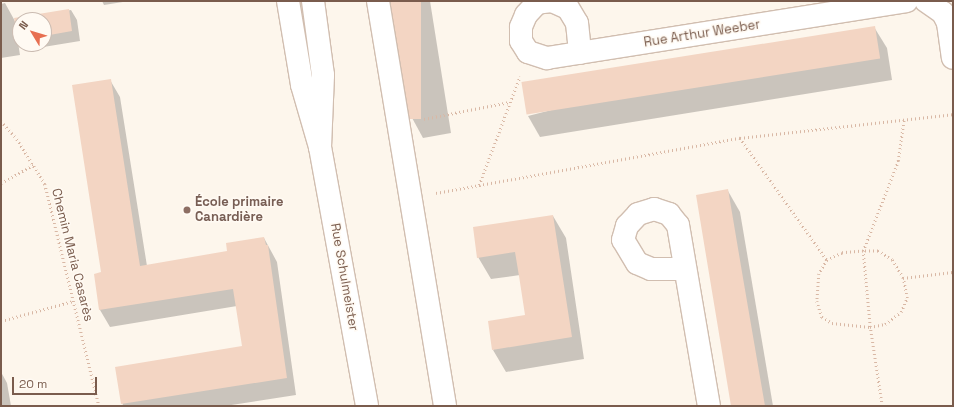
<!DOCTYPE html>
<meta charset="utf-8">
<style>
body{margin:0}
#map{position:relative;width:954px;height:407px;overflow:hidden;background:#fdf6ec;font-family:"Space Grotesk",sans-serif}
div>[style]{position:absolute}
.shadow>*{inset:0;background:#0003}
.building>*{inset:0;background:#f3d5c3;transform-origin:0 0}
.path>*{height:2.5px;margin-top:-1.25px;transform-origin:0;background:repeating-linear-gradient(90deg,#d9b8a5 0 1px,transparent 0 4px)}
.roads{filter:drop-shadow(1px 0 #d1beb0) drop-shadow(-1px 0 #d1beb0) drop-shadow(0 1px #d1beb0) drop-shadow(0 -1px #d1beb0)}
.minor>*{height:22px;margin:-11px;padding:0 11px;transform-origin:11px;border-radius:11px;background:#fff}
.dots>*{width:11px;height:11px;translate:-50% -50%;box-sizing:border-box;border:2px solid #fffaf3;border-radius:50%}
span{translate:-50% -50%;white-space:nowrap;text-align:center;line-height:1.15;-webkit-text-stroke:3px #fffaf3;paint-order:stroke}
.street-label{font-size:13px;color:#7a5c4d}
.education-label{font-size:13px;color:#785e54;font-weight:700}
.left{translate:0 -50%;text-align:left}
.frame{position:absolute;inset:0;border:2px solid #7a5c4d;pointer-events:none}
.north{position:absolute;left:12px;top:12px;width:40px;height:40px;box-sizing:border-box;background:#fffaf3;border:1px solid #cabbb1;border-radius:50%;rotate:308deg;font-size:11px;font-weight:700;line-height:16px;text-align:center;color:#7a5c4d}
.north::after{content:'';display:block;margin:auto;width:14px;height:18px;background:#e76f51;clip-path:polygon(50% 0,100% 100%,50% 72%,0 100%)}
.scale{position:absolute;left:12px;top:377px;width:85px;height:18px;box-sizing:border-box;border:2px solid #7a5c4d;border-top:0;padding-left:5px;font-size:12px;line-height:14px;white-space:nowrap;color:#7a5c4d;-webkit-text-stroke:3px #fffaf3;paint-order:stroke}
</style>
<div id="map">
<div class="shadow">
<i style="clip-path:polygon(102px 1px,129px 1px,104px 5px)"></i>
<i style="clip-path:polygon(390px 1px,430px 1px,451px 133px,423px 138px,411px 116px)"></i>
<i style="clip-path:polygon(5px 3px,16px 23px,16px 19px,71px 10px,77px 20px,80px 41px,25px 50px,21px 44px,44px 44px,44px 20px,20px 20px,20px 42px,17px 36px,20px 55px,1px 58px,1px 4px)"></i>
<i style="clip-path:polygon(874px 27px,887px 48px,892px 80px,540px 137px,528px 116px)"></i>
<i style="clip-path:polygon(110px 80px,120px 97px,147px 266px,228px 252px,264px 238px,277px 262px,296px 395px,225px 406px,123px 406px,116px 368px,243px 347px,237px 306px,110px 327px,100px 310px,95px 275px,103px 273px)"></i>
<i style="clip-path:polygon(728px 191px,740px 212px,773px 406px,732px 406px)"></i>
<i style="clip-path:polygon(553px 216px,566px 238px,584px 359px,506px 372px,493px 350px,526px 316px,520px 275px,491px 279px,478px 257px)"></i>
<i style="clip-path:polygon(1px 372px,7px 383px,11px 406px,1px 406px)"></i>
</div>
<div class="building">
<i style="left:391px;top:1px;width:30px;height:118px"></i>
<i style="clip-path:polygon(69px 9px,72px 31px,44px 36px,44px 20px,20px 20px,18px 40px,14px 18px)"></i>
<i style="left:875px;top:26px;width:33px;height:358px;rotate:81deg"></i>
<i style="clip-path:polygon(111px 79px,140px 266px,227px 251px,226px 243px,264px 237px,266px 245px,268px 245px,287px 378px,121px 404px,115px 367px,242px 346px,233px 289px,99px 310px,94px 274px,101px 272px,72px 85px)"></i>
<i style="clip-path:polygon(728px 189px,743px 278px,765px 406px,731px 406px,696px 195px)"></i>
<i style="clip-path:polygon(553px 215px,572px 337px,492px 350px,488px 321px,525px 315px,519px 276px,515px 252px,477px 258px,473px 227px)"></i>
</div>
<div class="path">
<i style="left:424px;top:119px;width:87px;rotate:-11.3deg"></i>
<i style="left:1px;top:121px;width:24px;rotate:48deg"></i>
<i style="left:17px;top:139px;width:53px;rotate:58.1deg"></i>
<i style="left:45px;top:184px;width:228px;rotate:76.3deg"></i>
<i style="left:740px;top:138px;width:150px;rotate:54.5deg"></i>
<i style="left:827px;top:260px;width:16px;rotate:120deg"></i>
<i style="left:819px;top:274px;width:27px;rotate:94deg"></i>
<i style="left:817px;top:301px;width:17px;rotate:73deg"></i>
<i style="left:822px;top:317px;width:12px;rotate:31deg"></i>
<i style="left:832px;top:323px;width:38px;rotate:6deg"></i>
<i style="left:870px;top:327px;width:15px;rotate:-11deg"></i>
<i style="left:885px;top:324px;width:20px;rotate:-37deg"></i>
<i style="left:901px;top:312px;width:15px;rotate:-67deg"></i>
<i style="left:907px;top:298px;width:20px;rotate:-101deg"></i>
<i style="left:903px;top:278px;width:21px;rotate:-121deg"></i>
<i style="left:892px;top:260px;width:17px;rotate:-147deg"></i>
<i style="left:878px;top:251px;width:15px;rotate:180deg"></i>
<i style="left:863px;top:251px;width:21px;rotate:175deg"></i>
<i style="left:842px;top:253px;width:17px;rotate:155deg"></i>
<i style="left:1px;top:183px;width:38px;rotate:-29deg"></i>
<i style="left:479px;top:185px;width:116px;rotate:-69.4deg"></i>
<i style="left:436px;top:193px;width:309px;rotate:-10.3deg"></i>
<i style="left:740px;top:138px;width:214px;rotate:-6.4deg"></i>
<i style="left:903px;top:278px;width:50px;rotate:-6.8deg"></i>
<i style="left:1px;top:321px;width:75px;rotate:-15.5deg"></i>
<i style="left:882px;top:406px;width:80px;rotate:-98.6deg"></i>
<i style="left:870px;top:327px;width:76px;rotate:-95.3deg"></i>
<i style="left:863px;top:251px;width:97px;rotate:-68.7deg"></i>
<i style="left:898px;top:161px;width:42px;rotate:-81.9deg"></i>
</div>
<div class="roads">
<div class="minor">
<i style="left:288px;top:1px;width:85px;rotate:80.5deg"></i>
<i style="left:302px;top:85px;width:65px;rotate:73.8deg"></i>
<i style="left:320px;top:147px;width:72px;rotate:-87.6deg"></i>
<i style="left:323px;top:75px;width:75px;rotate:-97.7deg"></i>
<i style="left:378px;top:1px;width:411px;rotate:80.6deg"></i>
<i style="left:551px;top:1px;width:14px;rotate:172deg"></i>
<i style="left:537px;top:3px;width:16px;rotate:133deg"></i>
<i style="left:526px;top:15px;width:13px;rotate:113deg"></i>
<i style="left:521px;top:27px;width:14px;rotate:90deg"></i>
<i style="left:521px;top:41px;width:13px;rotate:58deg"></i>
<i style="left:528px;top:52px;width:20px;rotate:18deg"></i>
<i style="left:547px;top:58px;width:364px;rotate:-9deg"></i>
<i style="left:552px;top:1px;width:17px;rotate:24deg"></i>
<i style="left:568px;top:8px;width:17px;rotate:59deg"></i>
<i style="left:577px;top:23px;width:30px;rotate:84deg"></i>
<i style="left:926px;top:1px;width:21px;rotate:35deg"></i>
<i style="left:943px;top:13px;width:11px;rotate:63deg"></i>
<i style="left:948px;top:23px;width:35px;rotate:82deg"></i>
<i style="left:320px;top:147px;width:263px;rotate:79.7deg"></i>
<i style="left:685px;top:269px;width:34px;rotate:180deg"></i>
<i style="left:651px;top:269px;width:15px;rotate:-157deg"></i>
<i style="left:637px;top:263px;width:27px;rotate:-121deg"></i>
<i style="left:623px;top:240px;width:15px;rotate:-74deg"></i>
<i style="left:627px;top:226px;width:16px;rotate:-47deg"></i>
<i style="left:638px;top:214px;width:17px;rotate:-17deg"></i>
<i style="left:654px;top:209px;width:16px;rotate:18deg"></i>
<i style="left:669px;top:214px;width:14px;rotate:51deg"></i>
<i style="left:678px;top:225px;width:184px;rotate:80.3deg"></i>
</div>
</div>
<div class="dots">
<i style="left:187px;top:210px;background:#8d6e63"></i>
</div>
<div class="street-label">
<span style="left:702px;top:34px;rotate:-9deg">Rue Arthur Weeber</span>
<span style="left:72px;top:255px;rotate:76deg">Chemin Maria Casarès</span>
<span style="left:344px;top:277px;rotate:80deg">Rue Schulmeister</span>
</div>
<div class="education-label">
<span class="left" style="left:195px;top:210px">École primaire<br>Canardière</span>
</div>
<div class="frame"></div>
<div class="north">N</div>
<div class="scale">20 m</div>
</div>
